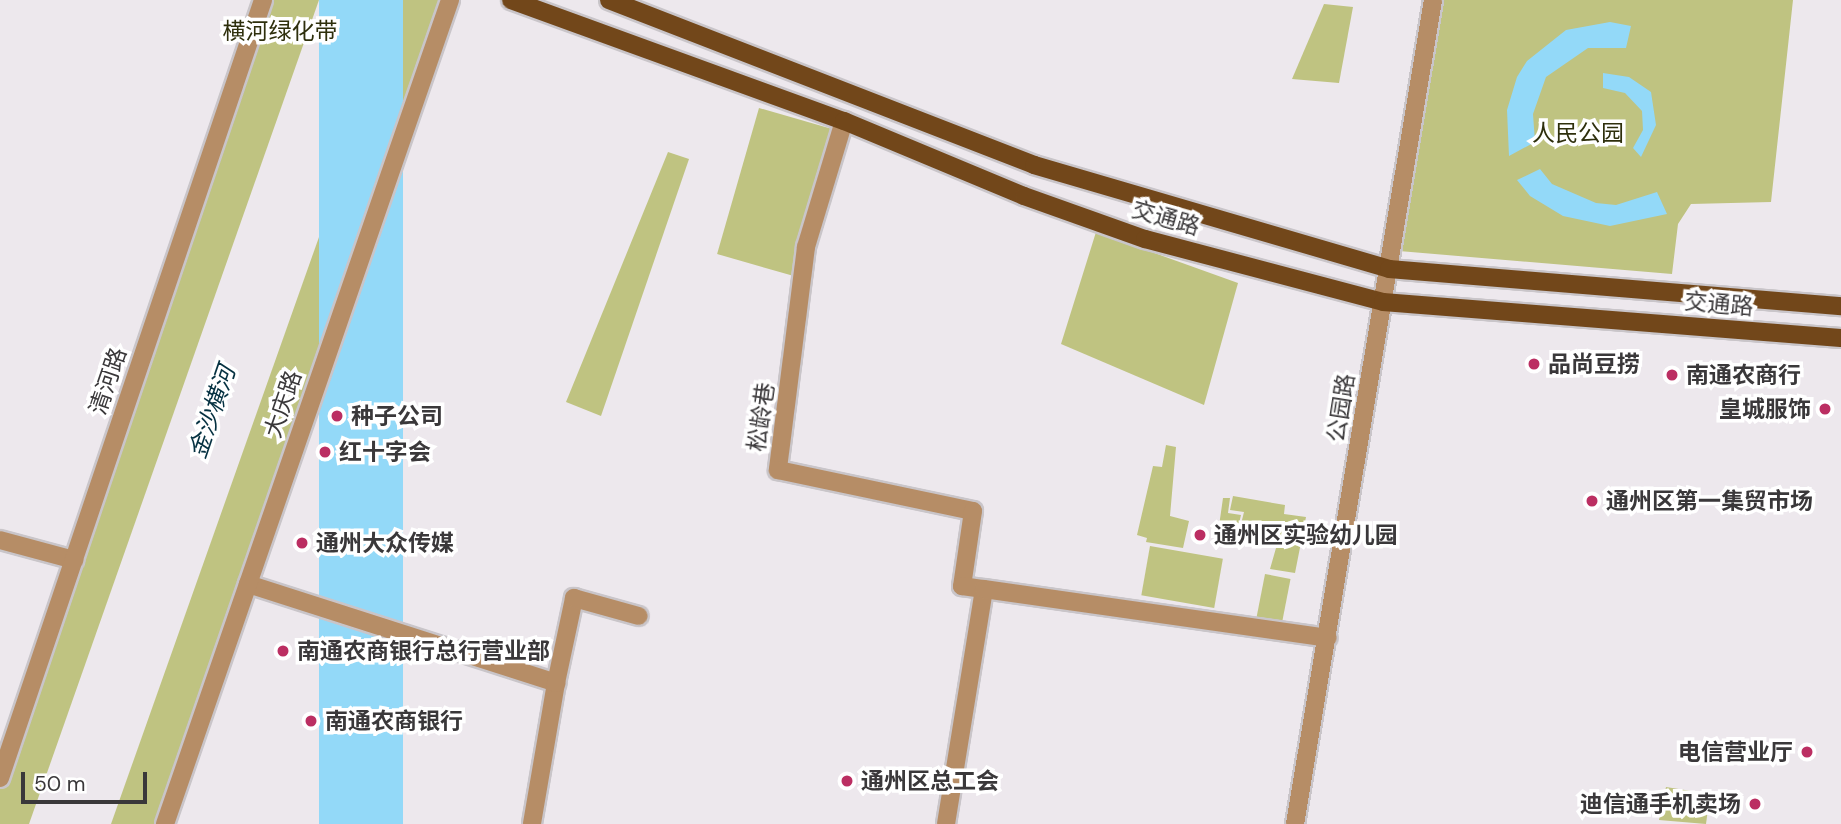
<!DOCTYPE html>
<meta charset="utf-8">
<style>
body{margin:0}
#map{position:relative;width:1841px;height:824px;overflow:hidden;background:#ede8ed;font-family:"DM Sans","Noto Sans SC",sans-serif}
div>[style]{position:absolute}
.green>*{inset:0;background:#bfc381;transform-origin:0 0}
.water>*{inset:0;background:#93d9f8;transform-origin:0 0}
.roads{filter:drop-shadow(2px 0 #c9c5c9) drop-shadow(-2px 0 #c9c5c9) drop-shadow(0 2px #c9c5c9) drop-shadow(0 -2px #c9c5c9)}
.minor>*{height:18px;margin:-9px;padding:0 9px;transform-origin:9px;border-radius:9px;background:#b68d66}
.major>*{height:18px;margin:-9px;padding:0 9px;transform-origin:9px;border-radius:9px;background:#72471a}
.dots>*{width:19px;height:19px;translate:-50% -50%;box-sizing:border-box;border:4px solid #fff;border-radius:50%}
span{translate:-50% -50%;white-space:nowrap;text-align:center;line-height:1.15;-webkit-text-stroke:7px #fff;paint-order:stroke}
.park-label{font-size:23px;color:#2e2f0c}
.street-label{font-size:23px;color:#3a383a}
.poi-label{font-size:23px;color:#3a383a;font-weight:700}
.left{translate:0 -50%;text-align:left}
.right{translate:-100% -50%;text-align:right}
.water-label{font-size:24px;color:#053141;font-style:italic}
.scale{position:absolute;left:21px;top:772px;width:126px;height:32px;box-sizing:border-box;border:4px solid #3a383a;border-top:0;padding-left:9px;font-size:21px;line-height:24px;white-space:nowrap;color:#3a383a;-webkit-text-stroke:5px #fff;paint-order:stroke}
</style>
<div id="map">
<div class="green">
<i style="clip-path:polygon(262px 0,319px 0,29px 824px,0 824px,0 778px)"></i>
<i style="clip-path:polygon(403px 0,450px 0,165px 824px,111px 824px)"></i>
<i style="clip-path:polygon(1438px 0,1793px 0,1771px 202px,1691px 204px,1678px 224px,1672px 274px,1399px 251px)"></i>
<i style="clip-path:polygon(1324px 4px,1353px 7px,1339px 83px,1292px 79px)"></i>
<i style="left:759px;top:108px;width:77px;height:152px;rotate:16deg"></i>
<i style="clip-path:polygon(668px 152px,689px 159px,601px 416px,566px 402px)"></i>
<i style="clip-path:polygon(1096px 232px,1238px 283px,1204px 405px,1061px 344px)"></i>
<i style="clip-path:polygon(1166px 445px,1176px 447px,1170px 516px,1189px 521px,1183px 548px,1146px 542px,1147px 538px,1137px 535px,1153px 466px,1162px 467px)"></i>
<i style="clip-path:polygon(1233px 496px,1285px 505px,1284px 514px,1306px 517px,1295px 573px,1270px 569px,1276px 548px,1269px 546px,1271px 535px,1240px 528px,1244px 512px,1230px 510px)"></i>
<i style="clip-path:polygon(1223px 498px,1230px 498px,1228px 513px,1241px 515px,1238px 528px,1219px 526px)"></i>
<i style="left:1150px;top:546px;width:74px;height:50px;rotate:10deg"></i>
<i style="left:1265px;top:574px;width:26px;height:48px;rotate:11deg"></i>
<i style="clip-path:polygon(1666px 787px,1710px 794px,1706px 824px,1659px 820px)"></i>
</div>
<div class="water">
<i style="left:319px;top:0;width:84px;height:874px"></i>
<i style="clip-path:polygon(1610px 22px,1631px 26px,1626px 48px,1588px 48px,1546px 77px,1533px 114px,1535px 142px,1509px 156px,1507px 110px,1517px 77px,1527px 61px,1566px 30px)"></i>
<i style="clip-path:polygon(1603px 73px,1629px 77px,1651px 92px,1656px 125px,1641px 157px,1633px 148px,1643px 130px,1642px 111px,1625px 93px,1603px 88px)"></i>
<i style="clip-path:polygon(1540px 169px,1552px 184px,1596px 203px,1616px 205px,1657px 192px,1667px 214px,1610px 226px,1563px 216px,1530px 196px,1517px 180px)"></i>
</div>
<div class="roads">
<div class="minor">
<i style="left:844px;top:121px;width:132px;rotate:106.8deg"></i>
<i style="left:806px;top:247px;width:225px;rotate:97.2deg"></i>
<i style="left:778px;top:470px;width:199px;rotate:11.9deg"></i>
<i style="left:973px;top:511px;width:76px;rotate:98.3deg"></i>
<i style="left:962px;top:586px;width:22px;rotate:8deg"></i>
<i style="left:0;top:540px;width:77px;rotate:15.1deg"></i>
<i style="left:248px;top:584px;width:324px;rotate:17.8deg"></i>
<i style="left:556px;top:683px;width:143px;rotate:99.7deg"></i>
<i style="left:556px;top:683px;width:87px;rotate:-78deg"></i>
<i style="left:574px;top:598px;width:67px;rotate:15.5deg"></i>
<i style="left:0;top:778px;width:821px;rotate:-71.32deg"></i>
<i style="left:165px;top:824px;width:872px;rotate:-70.92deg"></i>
<i style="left:946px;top:824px;width:238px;rotate:-80.8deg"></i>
<i style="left:984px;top:589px;width:347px;rotate:8.1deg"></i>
<i style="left:1295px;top:824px;width:835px;rotate:-80.49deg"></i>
</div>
<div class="major">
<i style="left:511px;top:0;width:354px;rotate:20deg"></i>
<i style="left:844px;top:121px;width:195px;rotate:22.6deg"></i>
<i style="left:1024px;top:196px;width:128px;rotate:19.6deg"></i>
<i style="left:1145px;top:239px;width:246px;rotate:14.8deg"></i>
<i style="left:1383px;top:302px;width:459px;rotate:4.5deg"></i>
<i style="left:609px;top:0;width:456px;rotate:21.2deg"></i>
<i style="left:1034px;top:165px;width:370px;rotate:16.3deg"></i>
<i style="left:1389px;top:269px;width:454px;rotate:4.7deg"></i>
</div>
</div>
<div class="dots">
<i style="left:1534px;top:364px;background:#bb2e62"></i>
<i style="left:1672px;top:375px;background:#bb2e62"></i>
<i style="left:1825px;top:409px;background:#bb2e62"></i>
<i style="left:337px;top:416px;background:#bb2e62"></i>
<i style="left:325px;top:452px;background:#bb2e62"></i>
<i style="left:1592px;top:501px;background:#bb2e62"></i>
<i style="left:1200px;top:535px;background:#bb2e62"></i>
<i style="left:302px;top:543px;background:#bb2e62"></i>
<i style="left:283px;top:651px;background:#bb2e62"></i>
<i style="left:311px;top:721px;background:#bb2e62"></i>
<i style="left:1807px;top:752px;background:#bb2e62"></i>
<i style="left:847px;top:781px;background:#bb2e62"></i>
<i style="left:1755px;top:804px;background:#bb2e62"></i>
</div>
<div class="park-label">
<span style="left:280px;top:31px">横河绿化带</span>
<span style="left:1578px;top:133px">人民公园</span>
</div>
<div class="street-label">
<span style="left:1166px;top:218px;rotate:16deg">交通路</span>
<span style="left:1719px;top:304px;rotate:5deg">交通路</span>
<span style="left:108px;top:381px;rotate:-71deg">清河路</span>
<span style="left:283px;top:404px;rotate:-71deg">大庆路</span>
<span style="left:1341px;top:408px;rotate:-81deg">公园路</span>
<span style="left:761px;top:417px;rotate:-82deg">松龄巷</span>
</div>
<div class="poi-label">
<span class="left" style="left:1548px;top:364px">品尚豆捞</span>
<span class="left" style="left:1686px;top:375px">南通农商行</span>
<span class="right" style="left:1811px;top:409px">皇城服饰</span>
<span class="left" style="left:351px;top:416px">种子公司</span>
<span class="left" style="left:339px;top:452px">红十字会</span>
<span class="left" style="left:1606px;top:501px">通州区第一集贸市场</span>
<span class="left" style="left:1214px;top:535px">通州区实验幼儿园</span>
<span class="left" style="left:316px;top:543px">通州大众传媒</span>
<span class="left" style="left:297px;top:651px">南通农商银行总行营业部</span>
<span class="left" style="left:325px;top:721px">南通农商银行</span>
<span class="right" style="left:1793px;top:752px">电信营业厅</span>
<span class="left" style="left:861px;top:781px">通州区总工会</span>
<span class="right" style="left:1741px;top:804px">迪信通手机卖场</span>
</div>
<div class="water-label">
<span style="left:212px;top:412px;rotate:-71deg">金沙横河</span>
</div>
<div class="scale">50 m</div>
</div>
